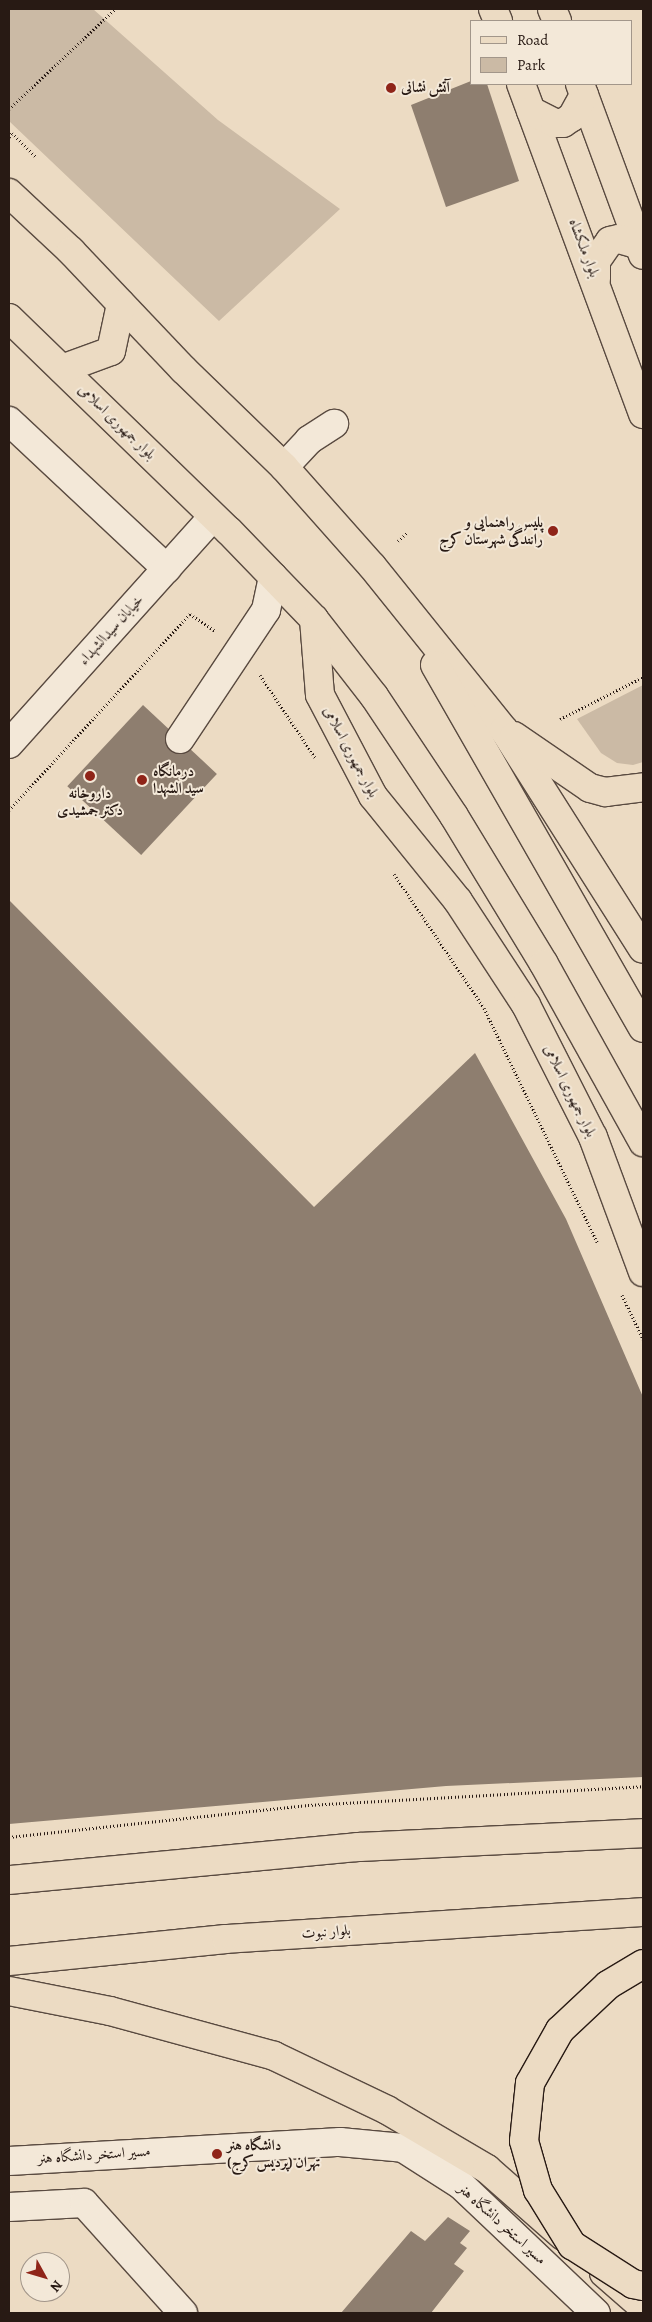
<!DOCTYPE html>
<meta charset="utf-8">
<style>
body{margin:0}
#map{position:relative;width:652px;height:2322px;overflow:hidden;background:#ecdbc3;font-family:Alegreya,Amiri,serif}
div>[style]{position:absolute}
.green>*{inset:0;background:#cbbaa5}
.building>*{inset:0;background:#8e7e6f;transform-origin:0 0}
.path>*{height:3px;margin-top:-1.5px;transform-origin:0;background:repeating-linear-gradient(90deg,#281a14 0 1px,transparent 0 3.5px)}
.roads{filter:drop-shadow(1px 0 #594a40) drop-shadow(-1px 0 #594a40) drop-shadow(0 1px #594a40) drop-shadow(0 -1px #594a40)}
.minor>*{height:28px;margin:-14px;padding:0 14px;transform-origin:14px;border-radius:14px;background:#f3e8d8}
.major>*{height:28px;margin:-14px;padding:0 14px;transform-origin:14px;border-radius:14px;background:#ecdbc3}
.bridges{filter:drop-shadow(1px 0 #281a14) drop-shadow(-1px 0 #281a14) drop-shadow(0 1px #281a14) drop-shadow(0 -1px #281a14)}
.major-bridge>*{height:28px;margin:-14px;padding:0 14px;transform-origin:14px;border-radius:14px;background:#ecdbc3}
.dots>*{width:14px;height:14px;translate:-50% -50%;box-sizing:border-box;border:2px solid #f3e8d8;border-radius:50%}
span{translate:-50% -50%;white-space:nowrap;text-align:center;line-height:1.15;-webkit-text-stroke:4px #f3e8d8;paint-order:stroke}
.poi-label{font-size:15px;color:#281a14;font-weight:700}
.left{translate:0 -50%;text-align:left}
.right{translate:-100% -50%;text-align:right}
.street-label{font-size:15px;color:#281a14}
.frame{position:absolute;inset:0;border:10px solid #281a14;pointer-events:none}
.legend{position:absolute;left:470px;top:20px;width:162px;height:65px;box-sizing:border-box;background:#f3e8d8;border:1px solid #a2968a;margin:0;padding:6px 9px;list-style:none;font-size:15px;color:#281a14}
.legend li{display:flex;align-items:center;gap:10px;height:25px}
.legend b{width:25px;border:1px solid #a2968a}
.north{position:absolute;left:20px;top:2252px;width:50px;height:50px;box-sizing:border-box;background:#f3e8d8;border:1px solid #a2968a;border-radius:50%;rotate:129deg;font-size:14px;font-weight:700;line-height:20px;text-align:center;color:#281a14}
.north::after{content:'';display:block;margin:auto;width:18px;height:22px;background:#8f2418;clip-path:polygon(50% 0,100% 100%,50% 72%,0 100%)}
</style>
<div id="map">
<div class="green">
<i style="clip-path:polygon(9px 9px,93px 9px,218px 120px,340px 209px,219px 321px,9px 121px)"></i>
<i style="clip-path:polygon(643px 685px,643px 762px,633px 765px,617px 763px,601px 753px,577px 719px)"></i>
</div>
<div class="building">
<i style="clip-path:polygon(471px 81px,487px 84px,519px 181px,446px 207px,411px 105px)"></i>
<i style="left:143px;top:705px;width:101px;height:111px;rotate:43deg"></i>
<i style="clip-path:polygon(9px 900px,314px 1207px,475px 1053px,566px 1219px,643px 1397px,643px 1777px,446px 1786px,9px 1824px)"></i>
<i style="clip-path:polygon(448px 2217px,470px 2231px,460px 2243px,467px 2248px,454px 2264px,464px 2271px,431px 2313px,341px 2313px,411px 2231px,425px 2241px)"></i>
</div>
<div class="path">
<i style="left:9px;top:109px;width:146px;rotate:-43.3deg"></i>
<i style="left:9px;top:137px;width:5px;rotate:-53deg"></i>
<i style="left:12px;top:133px;width:33px;rotate:45deg"></i>
<i style="left:398px;top:541px;width:12px;rotate:-42deg"></i>
<i style="left:260px;top:675px;width:101px;rotate:56.3deg"></i>
<i style="left:560px;top:719px;width:93px;rotate:-26.8deg"></i>
<i style="left:9px;top:810px;width:267px;rotate:-47.3deg"></i>
<i style="left:190px;top:614px;width:30px;rotate:34deg"></i>
<i style="left:394px;top:874px;width:161px;rotate:56.1deg"></i>
<i style="left:484px;top:1008px;width:260px;rotate:64.2deg"></i>
<i style="left:622px;top:1295px;width:49px;rotate:64.5deg"></i>
<i style="left:9px;top:1837px;width:301px;rotate:-6.1deg"></i>
<i style="left:308px;top:1805px;width:336px;rotate:-3.2deg"></i>
</div>
<div class="roads">
<div class="minor">
<i style="left:9px;top:421px;width:216px;rotate:43.1deg"></i>
<i style="left:284px;top:467px;width:37px;rotate:-47deg"></i>
<i style="left:309px;top:440px;width:30px;rotate:-33deg"></i>
<i style="left:180px;top:739px;width:155px;rotate:-56.3deg"></i>
<i style="left:266px;top:610px;width:34px;rotate:-78deg"></i>
<i style="left:9px;top:744px;width:305px;rotate:-48.1deg"></i>
<i style="left:9px;top:2161px;width:332px;rotate:-3.3deg"></i>
<i style="left:340px;top:2142px;width:63px;rotate:5.4deg"></i>
<i style="left:403px;top:2148px;width:69px;rotate:32.5deg"></i>
<i style="left:461px;top:2185px;width:186px;rotate:43.5deg"></i>
<i style="left:9px;top:2207px;width:75px;rotate:-3.1deg"></i>
<i style="left:84px;top:2203px;width:148px;rotate:48deg"></i>
</div>
<div class="major">
<i style="left:493px;top:9px;width:13px;rotate:67deg"></i>
<i style="left:552px;top:9px;width:13px;rotate:67deg"></i>
<i style="left:521px;top:84px;width:352px;rotate:69.7deg"></i>
<i style="left:580px;top:84px;width:182px;rotate:69.8deg"></i>
<i style="left:531px;top:111px;width:27px;rotate:27deg"></i>
<i style="left:555px;top:123px;width:8px"></i>
<i style="left:563px;top:123px;width:11px;rotate:-34deg"></i>
<i style="left:572px;top:117px;width:25px;rotate:-61deg"></i>
<i style="left:9px;top:193px;width:85px;rotate:43.1deg"></i>
<i style="left:71px;top:251px;width:163px;rotate:46.5deg"></i>
<i style="left:183px;top:369px;width:141px;rotate:44.1deg"></i>
<i style="left:284px;top:467px;width:132px;rotate:48.4deg"></i>
<i style="left:372px;top:566px;width:211px;rotate:51.2deg"></i>
<i style="left:504px;top:730px;width:259px;rotate:57.6deg"></i>
<i style="left:596px;top:279px;width:18px;rotate:-90deg"></i>
<i style="left:596px;top:261px;width:24px;rotate:-55deg"></i>
<i style="left:610px;top:241px;width:9px;rotate:-13deg"></i>
<i style="left:619px;top:239px;width:22px;rotate:16deg"></i>
<i style="left:9px;top:318px;width:306px;rotate:44.1deg"></i>
<i style="left:229px;top:531px;width:122px;rotate:46deg"></i>
<i style="left:314px;top:619px;width:98px;rotate:52.1deg"></i>
<i style="left:374px;top:696px;width:144px;rotate:56.3deg"></i>
<i style="left:454px;top:816px;width:173px;rotate:58.7deg"></i>
<i style="left:544px;top:964px;width:204px;rotate:60.9deg"></i>
<i style="left:62px;top:369px;width:52px;rotate:-20.2deg"></i>
<i style="left:111px;top:351px;width:48px;rotate:-78deg"></i>
<i style="left:314px;top:619px;width:76px;rotate:85.5deg"></i>
<i style="left:320px;top:695px;width:114px;rotate:62.3deg"></i>
<i style="left:373px;top:796px;width:135px;rotate:51deg"></i>
<i style="left:458px;top:901px;width:124px;rotate:56.8deg"></i>
<i style="left:526px;top:1005px;width:148px;rotate:63.1deg"></i>
<i style="left:593px;top:1137px;width:144px;rotate:69.7deg"></i>
<i style="left:435px;top:665px;width:418px;rotate:60.2deg"></i>
<i style="left:514px;top:736px;width:92px;rotate:34.4deg"></i>
<i style="left:590px;top:788px;width:16px;rotate:15deg"></i>
<i style="left:605px;top:792px;width:38px;rotate:-7deg"></i>
<i style="left:9px;top:1880px;width:351px;rotate:-5.4deg"></i>
<i style="left:358px;top:1847px;width:285px;rotate:-2.8deg"></i>
<i style="left:9px;top:1961px;width:218px;rotate:-5.8deg"></i>
<i style="left:226px;top:1939px;width:418px;rotate:-3.7deg"></i>
<i style="left:9px;top:1991px;width:103px;rotate:11.2deg"></i>
<i style="left:110px;top:2011px;width:170px;rotate:15.3deg"></i>
<i style="left:274px;top:2056px;width:125px;rotate:25.5deg"></i>
<i style="left:387px;top:2110px;width:116px;rotate:30.5deg"></i>
<i style="left:487px;top:2169px;width:101px;rotate:41.4deg"></i>
<i style="left:604px;top:2273px;width:52px;rotate:41.1deg"></i>
</div>
</div>
<div class="bridges">
<div class="major-bridge">
<i style="left:643px;top:1964px;width:41px;rotate:149deg"></i>
<i style="left:608px;top:1985px;width:66px;rotate:136.8deg"></i>
<i style="left:560px;top:2030px;width:61px;rotate:119.5deg"></i>
<i style="left:530px;top:2083px;width:58px;rotate:95.9deg"></i>
<i style="left:524px;top:2141px;width:51px;rotate:74.1deg"></i>
<i style="left:538px;top:2190px;width:65px;rotate:58.3deg"></i>
<i style="left:572px;top:2245px;width:72px;rotate:32.6deg"></i>
<i style="left:633px;top:2284px;width:10px;rotate:11deg"></i>
</div>
</div>
<div class="dots">
<i style="left:391px;top:88px;background:#8f2418"></i>
<i style="left:553px;top:531px;background:#8f2418"></i>
<i style="left:90px;top:776px;background:#8f2418"></i>
<i style="left:142px;top:780px;background:#8f2418"></i>
<i style="left:217px;top:2154px;background:#8f2418"></i>
</div>
<div class="poi-label">
<span class="left" style="left:401px;top:88px">آتش نشانی</span>
<span class="right" style="left:543px;top:531px">پلیس راهنمایی و<br>رانندگی شهرستان کرج</span>
<span class="left" style="left:153px;top:780px">درمانگاه<br>سید الشهدا</span>
<span style="left:90px;top:802px">داروخانه<br>دکتر جمشیدی</span>
<span class="left" style="left:227px;top:2154px">دانشگاه هنر<br>تهران (پردیس کرج)</span>
</div>
<div class="street-label">
<span style="left:584px;top:248px;rotate:69deg">بلوار ملکشاه</span>
<span style="left:117px;top:422px;rotate:44deg">بلوار جمهوری اسلامی</span>
<span style="left:111px;top:630px;rotate:-48deg">خیابان سیدالشهداء</span>
<span style="left:351px;top:752px;rotate:62deg">بلوار جمهوری اسلامی</span>
<span style="left:570px;top:1091px;rotate:64deg">بلوار جمهوری اسلامی</span>
<span style="left:326px;top:1932px;rotate:-4deg">بلوار نبوت</span>
<span style="left:94px;top:2155px;rotate:-4deg">مسیر استخر دانشگاه هنر</span>
<span style="left:502px;top:2224px;rotate:42deg">مسیر استخر دانشگاه هنر</span>
</div>
<div class="frame"></div>
<ul class="legend">
<li><b style="height:6px;background:#ecdbc3"></b>Road</li>
<li><b style="height:14px;background:#cbbaa5"></b>Park</li>
</ul>
<div class="north">N</div>
</div>
